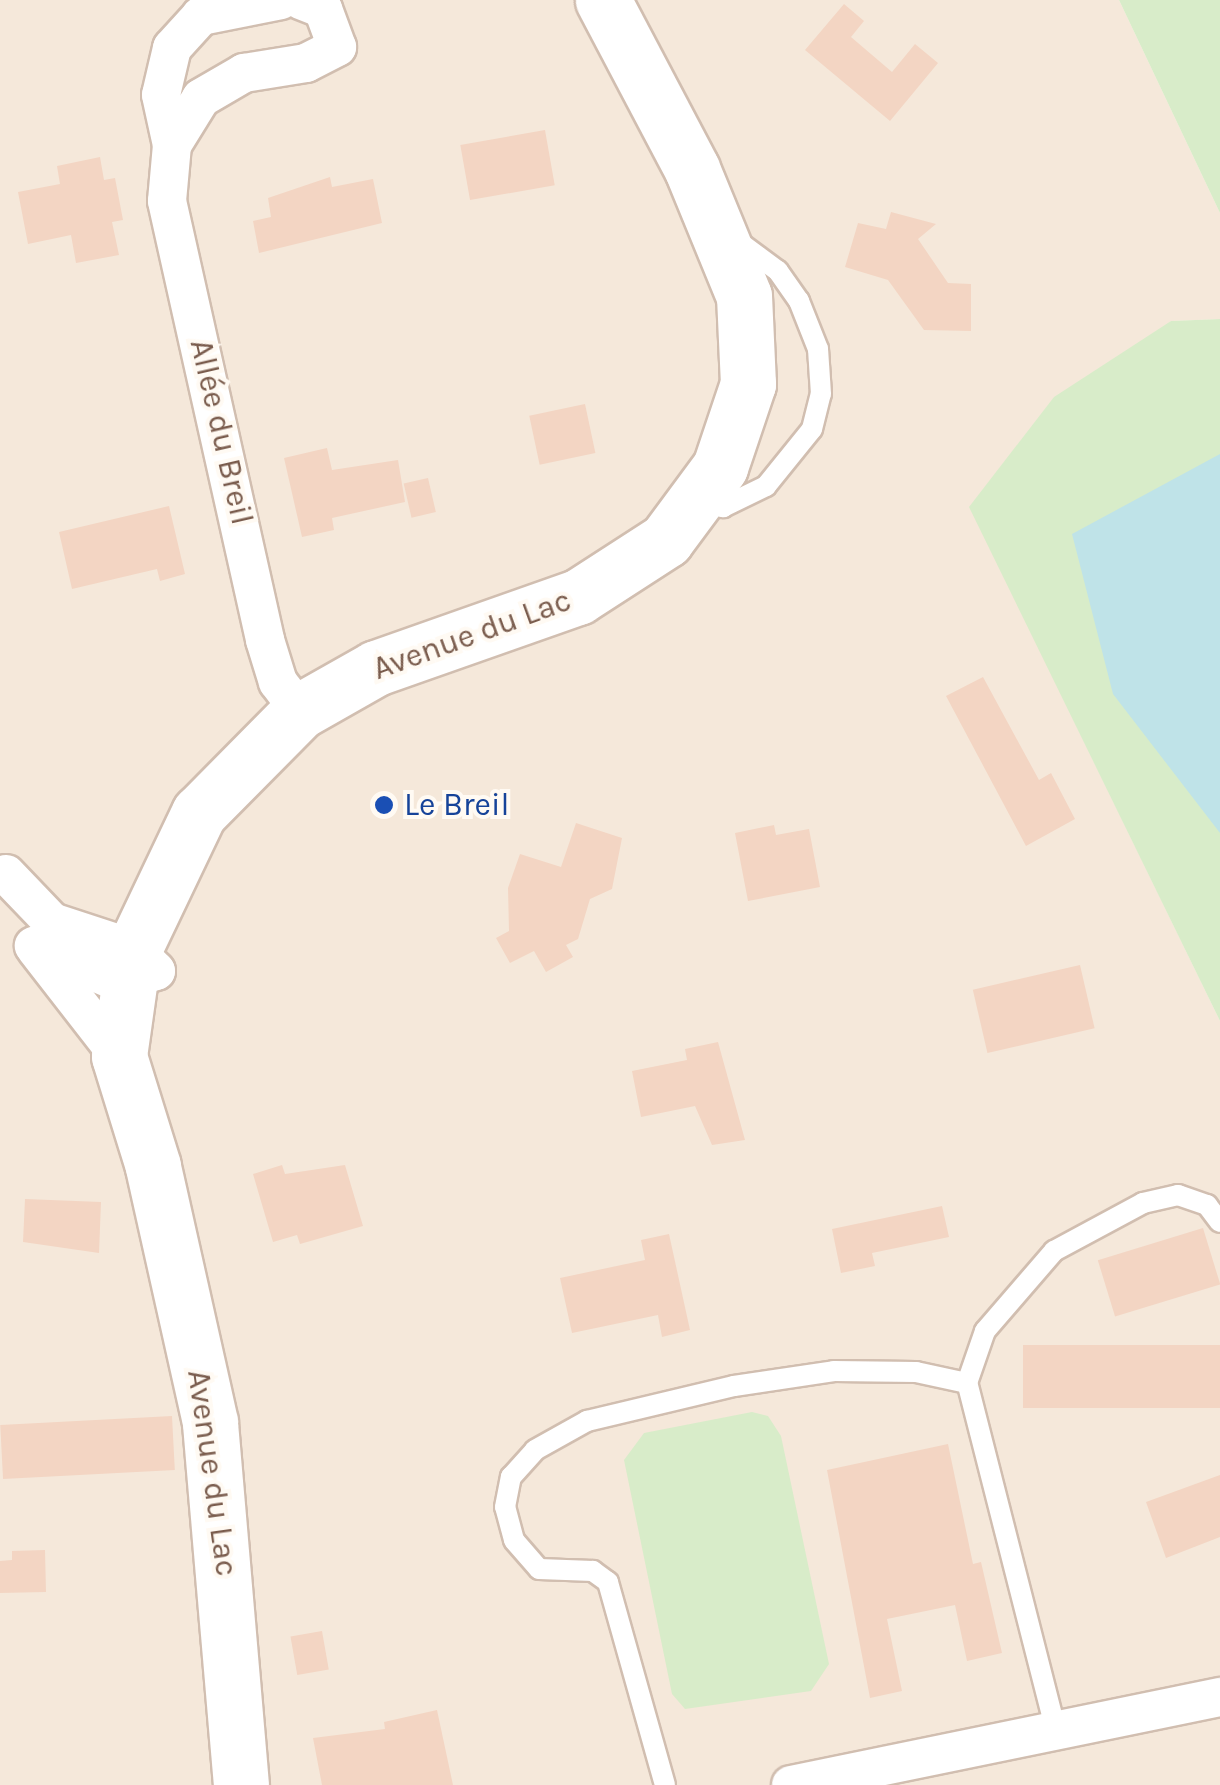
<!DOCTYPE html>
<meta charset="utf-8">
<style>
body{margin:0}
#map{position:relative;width:1220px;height:1785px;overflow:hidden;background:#fdf6ec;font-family:Karla,sans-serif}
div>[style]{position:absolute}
.residential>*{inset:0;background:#f5e8da}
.green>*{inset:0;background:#d8ecc9}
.water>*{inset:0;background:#bfe3e8}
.building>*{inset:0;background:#f3d5c3;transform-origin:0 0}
.roads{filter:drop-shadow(2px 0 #d1beb0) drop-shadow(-2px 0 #d1beb0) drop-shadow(0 2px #d1beb0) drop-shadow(0 -2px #d1beb0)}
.lane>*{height:20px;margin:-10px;padding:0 10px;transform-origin:10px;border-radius:10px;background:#fff}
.street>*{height:38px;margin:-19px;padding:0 19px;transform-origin:19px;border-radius:19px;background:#fff}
.secondary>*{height:55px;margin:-27.5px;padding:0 27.5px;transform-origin:27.5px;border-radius:27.5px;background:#fff}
.dots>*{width:28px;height:28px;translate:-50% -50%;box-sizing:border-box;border:5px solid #fffaf3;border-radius:50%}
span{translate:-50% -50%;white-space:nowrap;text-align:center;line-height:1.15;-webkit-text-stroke:8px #fffaf3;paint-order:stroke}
.street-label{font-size:32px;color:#7a5c4d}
.transit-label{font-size:32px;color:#164399}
.left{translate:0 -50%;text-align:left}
</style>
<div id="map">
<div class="residential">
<i style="clip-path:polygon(0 0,1119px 0,1220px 213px,1220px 319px,1171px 321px,970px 507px,1220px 1021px,1220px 1785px,0 1785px)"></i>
</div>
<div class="green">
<i style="clip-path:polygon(1119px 0,1220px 0,1220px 213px)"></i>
<i style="clip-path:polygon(1220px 319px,1220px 1021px,969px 507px,1054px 397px,1171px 321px)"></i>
<i style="clip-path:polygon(752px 1412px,768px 1416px,781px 1436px,829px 1664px,811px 1691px,685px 1709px,672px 1694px,624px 1460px,644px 1433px)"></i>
</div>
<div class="water">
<i style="clip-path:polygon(1220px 454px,1220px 833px,1113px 694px,1072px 534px)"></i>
</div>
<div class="building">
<i style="clip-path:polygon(844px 4px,864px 21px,851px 37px,892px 72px,915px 44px,938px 63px,890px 121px,805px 50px)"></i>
<i style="left:545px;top:130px;width:56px;height:86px;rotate:80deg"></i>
<i style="clip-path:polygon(100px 157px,104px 180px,115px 178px,123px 220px,112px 222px,119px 255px,76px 263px,71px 235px,28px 244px,18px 192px,60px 184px,57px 166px)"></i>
<i style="clip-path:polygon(330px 177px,332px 187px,373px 179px,382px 223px,259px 253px,253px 221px,271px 217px,268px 198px)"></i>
<i style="clip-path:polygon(891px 212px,936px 224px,918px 239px,948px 283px,971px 284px,971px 331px,924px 330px,888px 280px,845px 267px,858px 223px,886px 229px)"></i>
<i style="left:585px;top:404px;width:50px;height:57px;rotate:78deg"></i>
<i style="clip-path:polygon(327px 448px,332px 470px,398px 460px,405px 502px,332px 518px,334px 530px,302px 537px,284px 458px)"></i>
<i style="left:428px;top:478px;width:35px;height:25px;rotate:77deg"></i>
<i style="clip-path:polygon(169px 506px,185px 574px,160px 581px,157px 569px,72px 589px,59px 532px)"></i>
<i style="clip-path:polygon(983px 677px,1039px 780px,1051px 773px,1075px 819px,1026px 846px,946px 696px)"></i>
<i style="clip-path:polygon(576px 823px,622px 838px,612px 889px,590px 899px,578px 939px,566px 945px,573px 957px,546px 972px,534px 951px,510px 963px,496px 938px,509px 931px,508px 888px,520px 854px,561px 867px)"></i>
<i style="clip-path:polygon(774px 825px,776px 835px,809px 829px,820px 887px,748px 901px,735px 833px)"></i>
<i style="left:1080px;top:965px;width:65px;height:110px;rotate:77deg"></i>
<i style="clip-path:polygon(718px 1042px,745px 1140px,712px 1145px,695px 1106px,641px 1117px,632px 1071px,687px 1060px,685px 1049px)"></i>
<i style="clip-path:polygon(282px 1165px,285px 1174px,345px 1165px,363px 1226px,300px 1244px,297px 1235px,273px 1242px,253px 1174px)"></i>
<i style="clip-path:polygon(25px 1199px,101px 1202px,99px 1253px,23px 1242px)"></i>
<i style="clip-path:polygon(942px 1206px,949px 1237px,872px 1253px,875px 1266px,841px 1273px,832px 1229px)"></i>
<i style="left:1203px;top:1228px;width:59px;height:110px;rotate:73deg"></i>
<i style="clip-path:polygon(669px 1234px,690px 1330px,662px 1337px,658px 1315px,572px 1333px,560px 1278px,645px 1260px,641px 1240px)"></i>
<i style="left:1220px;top:1345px;width:63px;height:197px;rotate:90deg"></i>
<i style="left:172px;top:1416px;width:54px;height:172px;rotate:87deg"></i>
<i style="clip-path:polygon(948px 1444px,973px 1564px,981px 1562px,1002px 1653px,967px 1661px,955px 1605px,887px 1619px,902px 1691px,870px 1698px,827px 1470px)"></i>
<i style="clip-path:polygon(1220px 1475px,1220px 1537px,1166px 1558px,1146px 1502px)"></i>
<i style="clip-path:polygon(45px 1550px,46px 1592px,0 1593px,0 1561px,12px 1560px,12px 1551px)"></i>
<i style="left:322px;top:1631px;width:39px;height:32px;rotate:80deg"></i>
<i style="clip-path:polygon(437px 1710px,453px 1785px,322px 1785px,313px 1738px,385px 1729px,384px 1722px)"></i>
</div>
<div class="roads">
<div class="lane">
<i style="left:701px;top:502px;width:23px;rotate:13deg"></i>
<i style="left:723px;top:507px;width:48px;rotate:-26deg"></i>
<i style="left:766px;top:486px;width:73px;rotate:-51.1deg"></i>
<i style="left:812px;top:429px;width:36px;rotate:-76deg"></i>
<i style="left:821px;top:394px;width:45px;rotate:-93.8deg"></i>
<i style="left:818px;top:349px;width:52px;rotate:-111.6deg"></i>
<i style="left:799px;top:301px;width:37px;rotate:-125deg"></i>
<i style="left:778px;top:271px;width:52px;rotate:-143.6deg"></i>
<i style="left:1056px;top:1731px;width:359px;rotate:-104.3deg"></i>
<i style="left:967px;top:1383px;width:55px;rotate:-70.9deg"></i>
<i style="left:985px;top:1331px;width:106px;rotate:-49.2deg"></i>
<i style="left:1054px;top:1251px;width:101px;rotate:-28.3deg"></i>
<i style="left:1143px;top:1203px;width:36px;rotate:-13deg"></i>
<i style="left:1178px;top:1195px;width:31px;rotate:19deg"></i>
<i style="left:1207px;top:1205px;width:21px;rotate:53deg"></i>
<i style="left:665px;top:1785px;width:211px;rotate:-105.7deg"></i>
<i style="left:608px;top:1582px;width:19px;rotate:-144deg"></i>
<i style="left:593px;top:1571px;width:54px;rotate:-177.9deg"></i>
<i style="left:539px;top:1569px;width:38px;rotate:-131deg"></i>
<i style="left:514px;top:1540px;width:34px;rotate:-105deg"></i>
<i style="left:505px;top:1507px;width:31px;rotate:-79deg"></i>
<i style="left:511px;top:1477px;width:36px;rotate:-48deg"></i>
<i style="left:535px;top:1450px;width:60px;rotate:-29.1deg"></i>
<i style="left:587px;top:1421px;width:151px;rotate:-13.4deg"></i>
<i style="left:734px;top:1386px;width:101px;rotate:-8.5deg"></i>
<i style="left:834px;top:1371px;width:82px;rotate:0.7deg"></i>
<i style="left:916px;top:1372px;width:52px;rotate:12.2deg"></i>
</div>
<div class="street">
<i style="left:281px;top:0;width:82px;rotate:168.7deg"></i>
<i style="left:201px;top:16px;width:43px;rotate:132.2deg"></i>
<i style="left:172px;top:48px;width:48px;rotate:103.2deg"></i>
<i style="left:161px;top:95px;width:51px;rotate:77.6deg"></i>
<i style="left:172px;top:145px;width:56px;rotate:95.1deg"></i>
<i style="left:167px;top:201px;width:450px;rotate:77.4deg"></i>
<i style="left:265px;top:640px;width:44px;rotate:72.8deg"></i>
<i style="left:278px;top:682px;width:36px;rotate:53deg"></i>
<i style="left:172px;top:145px;width:55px;rotate:-58.3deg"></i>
<i style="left:201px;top:98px;width:50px;rotate:-30.2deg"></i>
<i style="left:244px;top:73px;width:63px;rotate:-9.2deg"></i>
<i style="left:306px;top:63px;width:35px;rotate:-27deg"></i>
<i style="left:337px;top:47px;width:40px;rotate:-110.2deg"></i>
<i style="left:323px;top:9px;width:24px;rotate:-158deg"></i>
<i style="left:6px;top:874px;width:66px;rotate:46.2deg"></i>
<i style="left:52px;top:922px;width:86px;rotate:18.2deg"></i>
<i style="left:134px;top:949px;width:31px;rotate:45deg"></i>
<i style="left:156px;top:971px;width:38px;rotate:162deg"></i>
<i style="left:120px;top:983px;width:94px;rotate:-156.7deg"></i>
<i style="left:36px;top:949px;width:135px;rotate:52.2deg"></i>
<i style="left:791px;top:1785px;width:438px;rotate:-11.6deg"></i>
</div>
<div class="secondary">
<i style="left:241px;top:1785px;width:364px;rotate:-94.9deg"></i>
<i style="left:210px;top:1422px;width:262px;rotate:-102.6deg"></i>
<i style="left:153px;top:1166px;width:115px;rotate:-107.2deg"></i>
<i style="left:119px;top:1056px;width:108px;rotate:-82deg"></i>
<i style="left:134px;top:949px;width:151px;rotate:-64.5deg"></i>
<i style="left:199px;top:813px;width:144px;rotate:-45.3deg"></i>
<i style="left:300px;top:711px;width:87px;rotate:-29.5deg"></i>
<i style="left:376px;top:668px;width:214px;rotate:-19.4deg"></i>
<i style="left:578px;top:597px;width:105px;rotate:-32.9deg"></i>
<i style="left:666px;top:540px;width:91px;rotate:-53.5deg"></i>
<i style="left:720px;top:467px;width:88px;rotate:-71.4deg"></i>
<i style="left:748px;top:384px;width:88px;rotate:-92.6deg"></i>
<i style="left:744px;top:296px;width:137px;rotate:-112.3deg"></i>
<i style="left:692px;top:169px;width:191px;rotate:-117.8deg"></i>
</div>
</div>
<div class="dots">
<i style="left:384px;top:805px;background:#1a4fb4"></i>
</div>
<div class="street-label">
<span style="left:221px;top:432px;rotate:77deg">Allée du Breil</span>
<span style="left:472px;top:635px;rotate:-20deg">Avenue du Lac</span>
<span style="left:212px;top:1473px;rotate:82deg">Avenue du Lac</span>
</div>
<div class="transit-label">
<span class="left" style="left:404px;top:805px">Le Breil</span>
</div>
</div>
